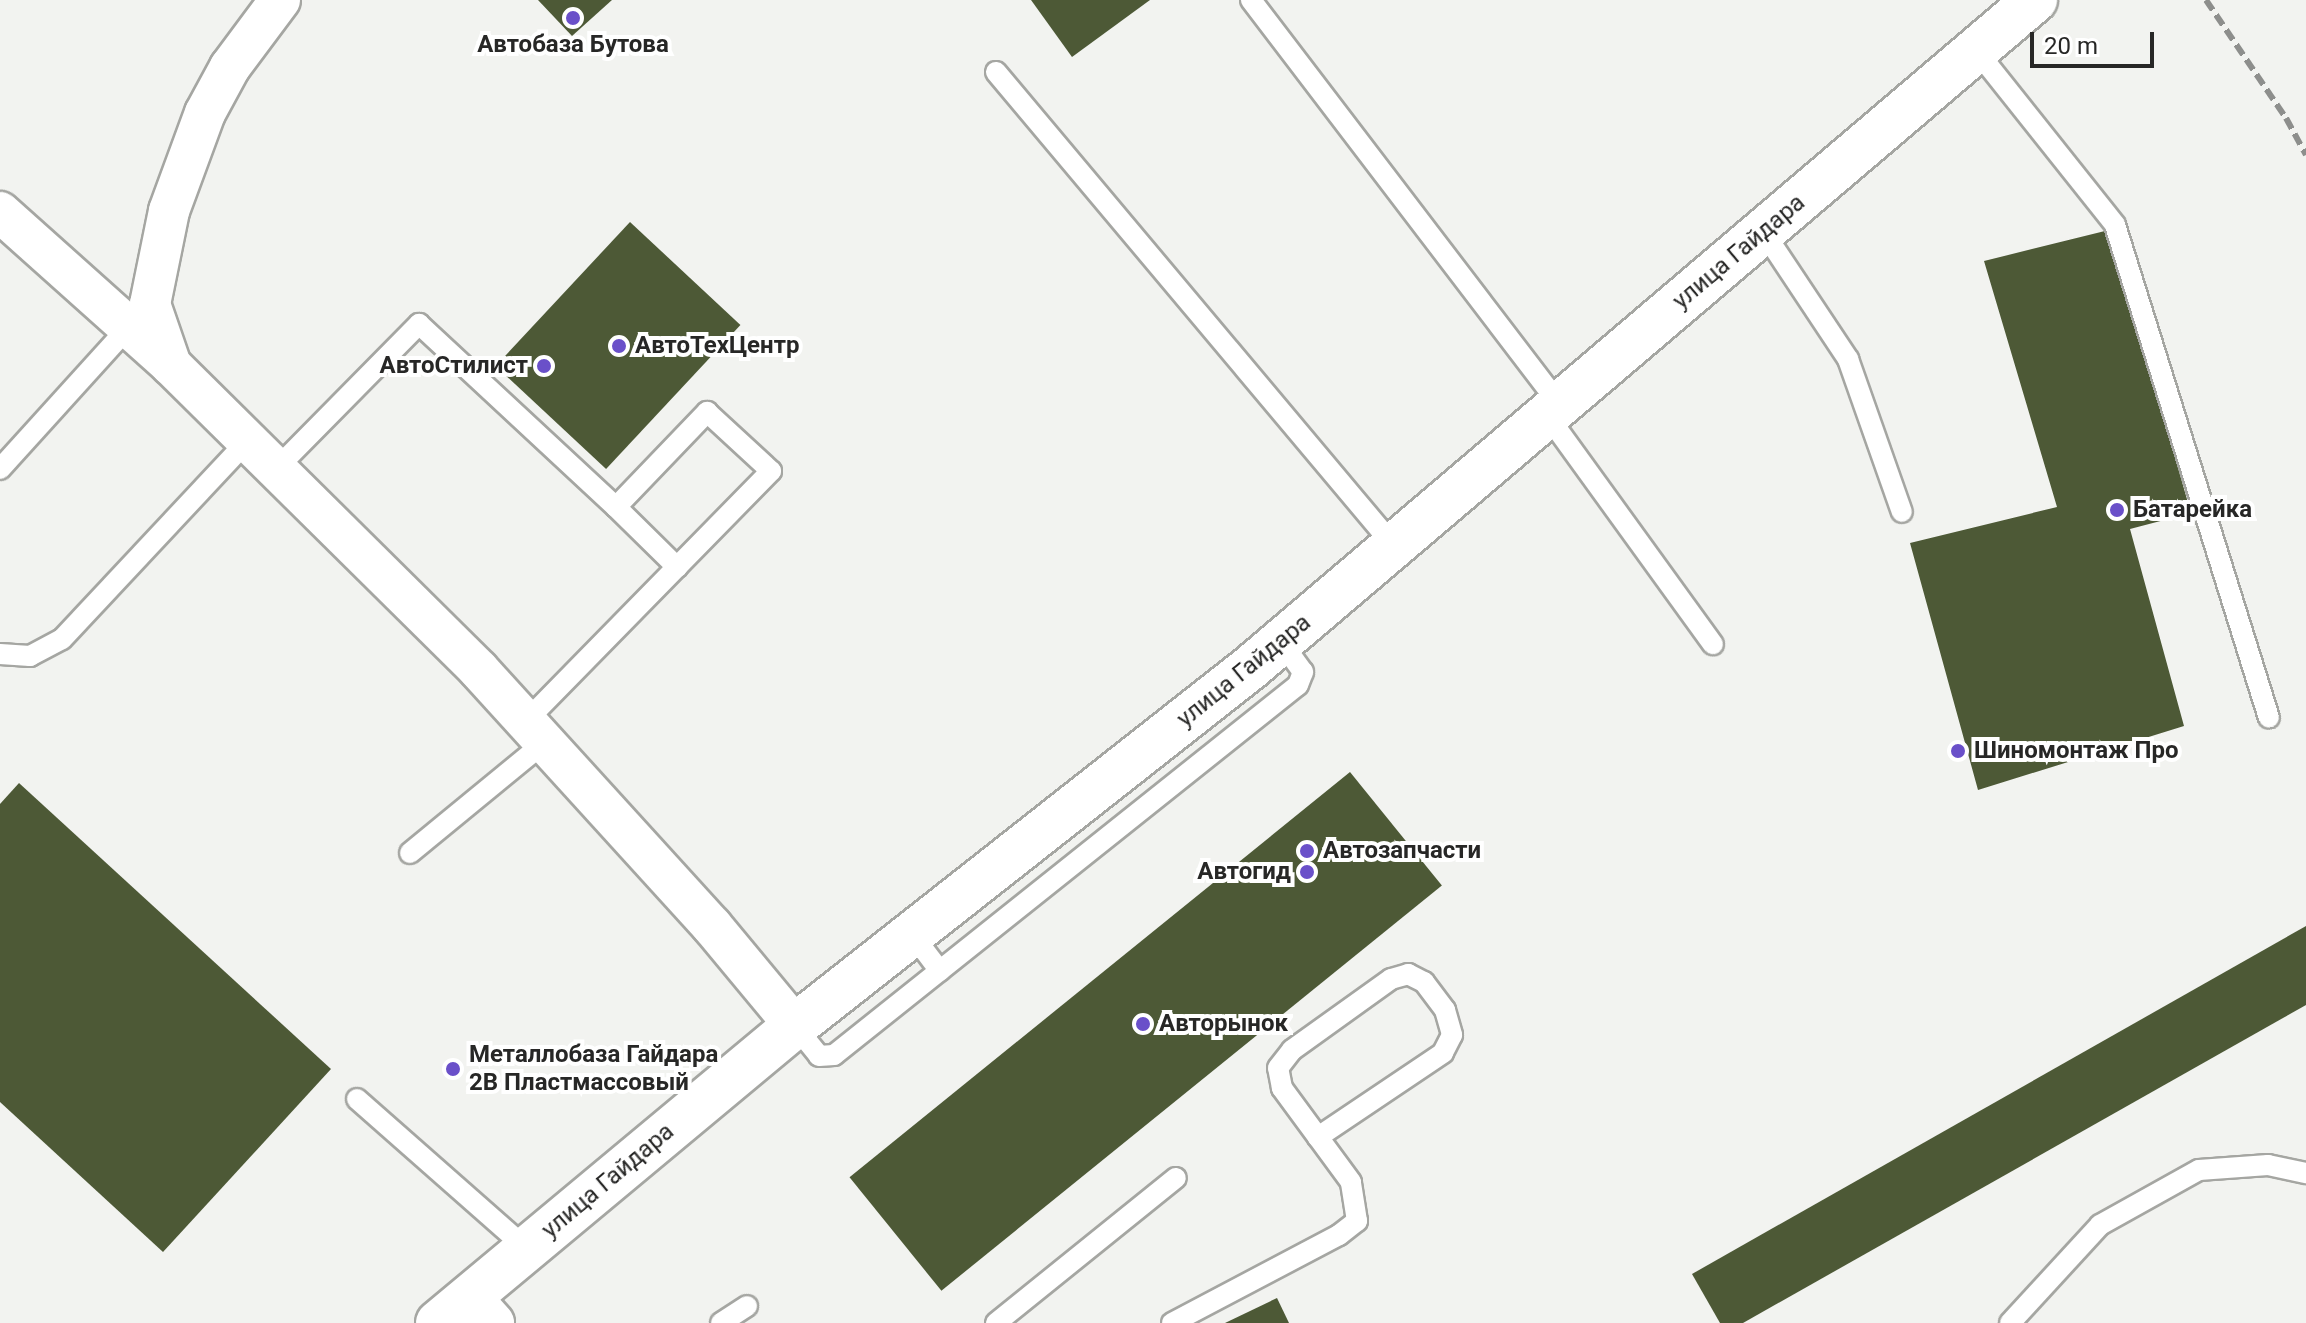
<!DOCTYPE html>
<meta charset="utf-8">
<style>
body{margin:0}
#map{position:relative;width:2306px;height:1323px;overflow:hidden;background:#f2f3f0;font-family:Roboto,sans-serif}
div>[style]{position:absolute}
.building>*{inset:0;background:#4d5936;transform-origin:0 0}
.roads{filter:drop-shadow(2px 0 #a5a6a2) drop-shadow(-2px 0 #a5a6a2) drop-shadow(0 2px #a5a6a2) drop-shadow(0 -2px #a5a6a2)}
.lane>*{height:20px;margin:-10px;padding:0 10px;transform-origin:10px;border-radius:10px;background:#fff}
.street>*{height:40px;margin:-20px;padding:0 20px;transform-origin:20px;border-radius:20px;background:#fff}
.secondary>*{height:44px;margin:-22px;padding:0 22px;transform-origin:22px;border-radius:22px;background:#fff}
.rail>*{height:6px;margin-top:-3px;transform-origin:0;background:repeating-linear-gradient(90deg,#8d8e8c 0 12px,transparent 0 18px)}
.dots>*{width:22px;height:22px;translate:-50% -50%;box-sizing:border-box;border:4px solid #fff;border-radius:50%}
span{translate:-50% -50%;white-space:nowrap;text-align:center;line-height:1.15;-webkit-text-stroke:8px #fff;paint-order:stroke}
.poi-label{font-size:24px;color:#272726;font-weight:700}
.left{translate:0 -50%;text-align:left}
.right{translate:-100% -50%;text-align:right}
.street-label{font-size:24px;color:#272726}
.scale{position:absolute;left:2030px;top:32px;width:124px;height:36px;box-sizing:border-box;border:4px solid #272726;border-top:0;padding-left:10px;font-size:24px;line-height:28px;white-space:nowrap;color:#272726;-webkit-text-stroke:6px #fff;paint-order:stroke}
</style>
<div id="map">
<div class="building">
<i style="clip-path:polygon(538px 0,612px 0,572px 36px)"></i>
<i style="clip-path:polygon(1031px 0,1150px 0,1072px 57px)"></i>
<i style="left:630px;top:222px;width:151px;height:197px;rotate:43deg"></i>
<i style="clip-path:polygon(2109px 230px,2191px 513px,2130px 529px,2184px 726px,1978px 790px,1910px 543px,2057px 507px,1984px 261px)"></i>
<i style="left:1350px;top:772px;width:146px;height:644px;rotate:51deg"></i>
<i style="clip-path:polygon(19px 783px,331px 1069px,163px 1252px,0 1102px,0 804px)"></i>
<i style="clip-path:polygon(2306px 926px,2306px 1005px,1743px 1323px,1720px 1323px,1692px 1274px)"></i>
<i style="clip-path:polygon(1277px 1298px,1289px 1323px,1225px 1323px)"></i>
</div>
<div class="roads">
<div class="lane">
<i style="left:1251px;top:0;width:509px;rotate:52.66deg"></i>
<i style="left:1976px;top:50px;width:223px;rotate:51.5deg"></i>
<i style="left:2115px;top:225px;width:516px;rotate:72.65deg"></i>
<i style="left:996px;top:72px;width:619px;rotate:49.98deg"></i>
<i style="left:1763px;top:231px;width:154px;rotate:56.4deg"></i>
<i style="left:1848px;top:359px;width:162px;rotate:70.6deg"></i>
<i style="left:1547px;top:415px;width:283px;rotate:54.1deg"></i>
<i style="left:0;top:469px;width:190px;rotate:-47.8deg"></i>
<i style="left:276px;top:469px;width:204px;rotate:-45.4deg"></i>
<i style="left:419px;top:324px;width:269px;rotate:42.9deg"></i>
<i style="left:616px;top:507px;width:132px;rotate:-46.2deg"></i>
<i style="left:707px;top:412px;width:87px;rotate:42.7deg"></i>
<i style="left:771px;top:471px;width:350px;rotate:134.4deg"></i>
<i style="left:616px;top:507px;width:86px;rotate:44.5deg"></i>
<i style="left:0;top:654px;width:30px;rotate:4deg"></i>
<i style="left:30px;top:656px;width:36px;rotate:-28deg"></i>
<i style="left:62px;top:639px;width:272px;rotate:-46.9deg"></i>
<i style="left:410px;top:853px;width:175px;rotate:-39.4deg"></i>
<i style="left:912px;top:934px;width:46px;rotate:52.9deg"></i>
<i style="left:795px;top:1026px;width:38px;rotate:51deg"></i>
<i style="left:819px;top:1056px;width:15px;rotate:-4deg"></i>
<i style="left:834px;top:1055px;width:593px;rotate:-38.57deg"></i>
<i style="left:1298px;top:685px;width:14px;rotate:-69deg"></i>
<i style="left:1303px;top:672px;width:37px;rotate:-126deg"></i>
<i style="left:357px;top:1099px;width:227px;rotate:41.4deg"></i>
<i style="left:721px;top:1323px;width:31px;rotate:-33deg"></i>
<i style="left:996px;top:1323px;width:231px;rotate:-38.9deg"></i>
<i style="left:1172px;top:1323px;width:189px;rotate:-27.8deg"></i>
<i style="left:1339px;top:1235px;width:23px;rotate:-38deg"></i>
<i style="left:1357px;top:1221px;width:39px;rotate:-99deg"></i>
<i style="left:1351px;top:1182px;width:117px;rotate:-126.3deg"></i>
<i style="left:1282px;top:1088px;width:20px;rotate:-101deg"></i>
<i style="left:1278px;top:1068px;width:23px;rotate:-52deg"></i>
<i style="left:1292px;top:1050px;width:122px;rotate:-35.6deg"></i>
<i style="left:1391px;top:979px;width:18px;rotate:-16deg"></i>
<i style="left:1408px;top:974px;width:18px;rotate:27deg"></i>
<i style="left:1424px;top:982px;width:35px;rotate:53deg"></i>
<i style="left:1445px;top:1010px;width:26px;rotate:74deg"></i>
<i style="left:1452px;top:1035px;width:20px;rotate:117deg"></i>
<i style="left:1443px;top:1053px;width:151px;rotate:146.1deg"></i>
<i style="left:2010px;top:1323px;width:133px;rotate:-47.4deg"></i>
<i style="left:2100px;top:1225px;width:113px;rotate:-29.1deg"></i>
<i style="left:2199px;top:1170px;width:69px;rotate:-4.1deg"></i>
<i style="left:2268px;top:1165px;width:39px;rotate:12deg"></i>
</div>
<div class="street">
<i style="left:280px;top:0;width:84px;rotate:126.7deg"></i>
<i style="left:230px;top:67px;width:52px;rotate:118.5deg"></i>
<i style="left:205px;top:113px;width:104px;rotate:110.2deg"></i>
<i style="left:169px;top:211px;width:95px;rotate:101.5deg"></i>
<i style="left:150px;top:304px;width:65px;rotate:71deg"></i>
<i style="left:171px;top:365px;width:433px;rotate:44.7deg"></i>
<i style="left:479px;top:670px;width:346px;rotate:47.7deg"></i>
<i style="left:712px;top:926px;width:130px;rotate:50.3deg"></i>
<i style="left:0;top:212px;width:225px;rotate:41.8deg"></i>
<i style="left:470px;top:1296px;width:36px;rotate:48deg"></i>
</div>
<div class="secondary">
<i style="left:438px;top:1323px;width:464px;rotate:-39.8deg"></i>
<i style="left:795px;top:1026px;width:579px;rotate:-38.2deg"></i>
<i style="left:1250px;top:668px;width:1031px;rotate:-40.4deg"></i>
</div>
</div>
<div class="rail">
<i style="left:2206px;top:0;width:143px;rotate:55.9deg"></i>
<i style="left:2286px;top:118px;width:42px;rotate:61.6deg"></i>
</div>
<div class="dots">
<i style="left:573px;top:18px;background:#6a50c9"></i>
<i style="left:619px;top:346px;background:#6a50c9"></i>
<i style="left:544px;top:366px;background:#6a50c9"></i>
<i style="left:2117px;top:510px;background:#6a50c9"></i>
<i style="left:1958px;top:751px;background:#6a50c9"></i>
<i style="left:1307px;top:851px;background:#6a50c9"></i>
<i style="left:1307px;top:872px;background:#6a50c9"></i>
<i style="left:1143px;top:1024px;background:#6a50c9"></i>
<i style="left:453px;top:1069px;background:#6a50c9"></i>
</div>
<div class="poi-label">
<span style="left:573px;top:45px">Автобаза Бутова</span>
<span class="left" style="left:635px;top:346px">АвтоТехЦентр</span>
<span class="right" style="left:528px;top:366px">АвтоСтилист</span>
<span class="left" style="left:2133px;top:510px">Батарейка</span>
<span class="left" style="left:1974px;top:751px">Шиномонтаж Про</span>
<span class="left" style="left:1323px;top:851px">Автозапчасти</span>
<span class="right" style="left:1291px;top:872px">Автогид</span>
<span class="left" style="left:1159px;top:1024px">Авторынок</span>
<span class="left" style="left:469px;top:1069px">Металлобаза Гайдара<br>2В Пластмассовый</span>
</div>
<div class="street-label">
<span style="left:1739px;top:252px;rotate:-40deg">улица Гайдара</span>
<span style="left:1244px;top:671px;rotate:-39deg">улица Гайдара</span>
<span style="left:608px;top:1181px;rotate:-40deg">улица Гайдара</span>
</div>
<div class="scale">20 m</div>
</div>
